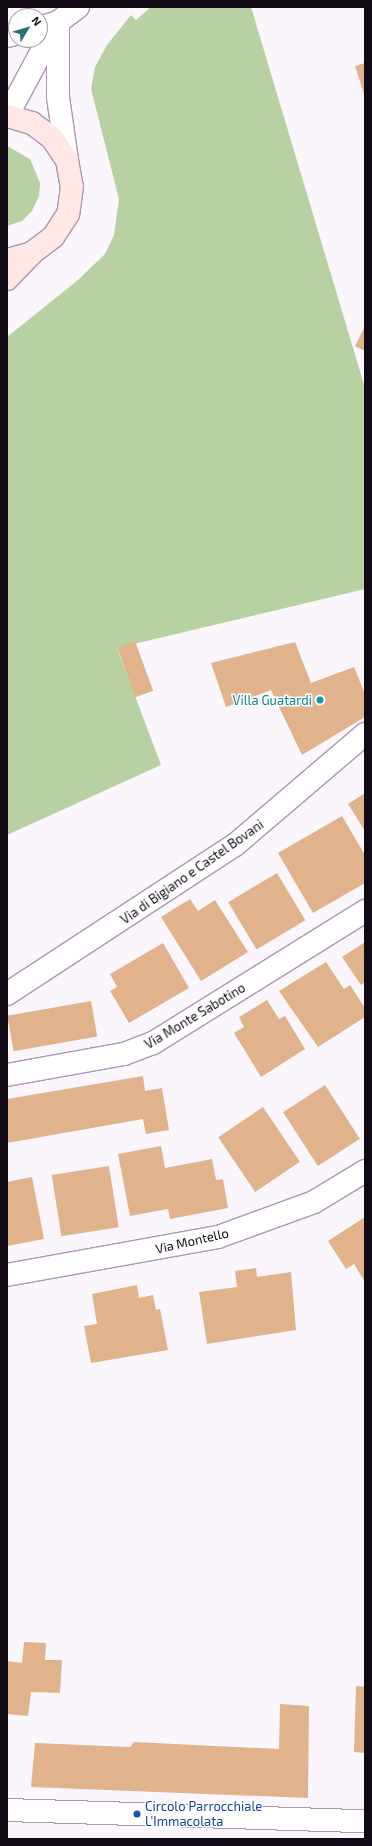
<!DOCTYPE html>
<style>
body{margin:0}
#map{position:relative;width:372px;height:1846px;overflow:hidden;background:#faf6fc;font-family:"Exo 2",sans-serif}
div>[style]{position:absolute}
.green>*{inset:0;background:#b8d1a2}
.building>*{inset:0;background:#e0b38d;transform-origin:0 0}
.roads{filter:drop-shadow(1px 0 #ad96b3) drop-shadow(-1px 0 #ad96b3) drop-shadow(0 1px #ad96b3) drop-shadow(0 -1px #ad96b3)}
.street>*{height:22px;margin:-11px;padding:0 11px;transform-origin:11px;border-radius:11px;background:#fff}
.secondary>*{height:22px;margin:-11px;padding:0 11px;transform-origin:11px;border-radius:11px;background:#ffe7e5}
.dots>*{width:11px;height:11px;translate:-50% -50%;box-sizing:border-box;border:2px solid #fff;border-radius:50%}
span{translate:-50% -50%;white-space:nowrap;text-align:center;line-height:1.15;-webkit-text-stroke:3px #fff;paint-order:stroke}
.culture-label{font-size:13px;color:#0d838f}
.right{translate:-100% -50%;text-align:right}
.street-label{font-size:13px;color:#110913}
.transit-label{font-size:13px;color:#164399}
.left{translate:0 -50%;text-align:left}
.frame{position:absolute;inset:0;border:8px solid #110913;pointer-events:none}
.north{position:absolute;left:8px;top:8px;width:40px;height:40px;box-sizing:border-box;background:#fff;border:1px solid #a09da1;border-radius:50%;rotate:52deg;font-size:11px;font-weight:700;line-height:16px;text-align:center;color:#110913}
.north::after{content:'';display:block;margin:auto;width:14px;height:18px;background:#276e7b;clip-path:polygon(50% 0,100% 100%,50% 72%,0 100%)}
</style>
<div id="map">
<div class="green">
<i style="clip-path:polygon(151px 7px,251px 7px,365px 388px,365px 589px,117px 648px,161px 765px,7px 835px,7px 337px,78px 280px,105px 254px,114px 235px,119px 199px,91px 89px,95px 67px,107px 45px,131px 15px,136px 20px)"></i>
<i style="clip-path:polygon(7px 146px,30px 159px,40px 183px,39px 196px,32px 211px,22px 221px,7px 226px)"></i>
</div>
<div class="building">
<i style="clip-path:polygon(365px 63px,365px 97px,355px 66px)"></i>
<i style="clip-path:polygon(365px 326px,365px 351px,355px 346px)"></i>
<i style="left:135px;top:641px;width:53px;height:19px;rotate:70deg"></i>
<i style="clip-path:polygon(295px 642px,311px 683px,354px 667px,365px 694px,365px 717px,302px 755px,271px 690px,226px 707px,211px 663px)"></i>
<i style="clip-path:polygon(365px 793px,365px 831px,348px 804px)"></i>
<i style="clip-path:polygon(342px 816px,365px 855px,365px 883px,313px 913px,278px 853px)"></i>
<i style="left:277px;top:873px;width:55px;height:57px;rotate:59deg"></i>
<i style="clip-path:polygon(190px 899px,198px 911px,215px 900px,248px 952px,201px 981px,161px 917px)"></i>
<i style="clip-path:polygon(365px 942px,365px 982px,361px 985px,342px 957px)"></i>
<i style="clip-path:polygon(163px 943px,189px 988px,129px 1023px,110px 991px,117px 987px,110px 974px)"></i>
<i style="clip-path:polygon(326px 962px,344px 989px,350px 985px,365px 1008px,365px 1017px,318px 1047px,279px 991px)"></i>
<i style="clip-path:polygon(267px 1000px,279px 1019px,285px 1016px,305px 1049px,261px 1077px,234px 1033px,244px 1027px,239px 1017px)"></i>
<i style="left:91px;top:1001px;width:36px;height:85px;rotate:80deg"></i>
<i style="clip-path:polygon(143px 1076px,145px 1091px,162px 1088px,169px 1130px,146px 1134px,143px 1119px,7px 1143px,7px 1099px)"></i>
<i style="left:325px;top:1085px;width:64px;height:50px;rotate:57deg"></i>
<i style="left:263px;top:1107px;width:66px;height:54px;rotate:56deg"></i>
<i style="clip-path:polygon(161px 1146px,165px 1168px,212px 1159px,216px 1180px,223px 1179px,228px 1208px,170px 1219px,168px 1209px,130px 1216px,118px 1154px)"></i>
<i style="left:109px;top:1166px;width:62px;height:58px;rotate:81deg"></i>
<i style="clip-path:polygon(32px 1177px,44px 1239px,7px 1246px,7px 1182px)"></i>
<i style="clip-path:polygon(365px 1217px,365px 1282px,354px 1264px,346px 1269px,328px 1241px)"></i>
<i style="clip-path:polygon(256px 1268px,257px 1277px,291px 1272px,296px 1330px,207px 1344px,199px 1292px,237px 1287px,235px 1271px)"></i>
<i style="clip-path:polygon(137px 1285px,139px 1298px,153px 1295px,156px 1310px,160px 1309px,168px 1350px,91px 1363px,84px 1326px,97px 1324px,92px 1294px)"></i>
<i style="clip-path:polygon(24px 1642px,46px 1643px,45px 1660px,62px 1660px,60px 1693px,31px 1692px,28px 1716px,7px 1714px,7px 1661px,22px 1663px)"></i>
<i style="clip-path:polygon(356px 1686px,365px 1687px,365px 1753px,354px 1752px)"></i>
<i style="clip-path:polygon(280px 1704px,309px 1706px,308px 1798px,31px 1787px,35px 1743px,130px 1747px,134px 1742px,279px 1749px)"></i>
</div>
<div class="roads">
<div class="street">
<i style="left:58px;top:22px;width:75px;rotate:90deg"></i>
<i style="left:58px;top:97px;width:64px;rotate:81.9deg"></i>
<i style="left:45px;top:26px;width:14px;rotate:-17deg"></i>
<i style="left:58px;top:22px;width:25px;rotate:-37deg"></i>
<i style="left:7px;top:36px;width:9px;rotate:-13deg"></i>
<i style="left:7px;top:116px;width:103px;rotate:-61.7deg"></i>
<i style="left:7px;top:994px;width:272px;rotate:-33.2deg"></i>
<i style="left:235px;top:845px;width:171px;rotate:-40.5deg"></i>
<i style="left:7px;top:1075px;width:119px;rotate:-10.2deg"></i>
<i style="left:124px;top:1054px;width:31px;rotate:-21deg"></i>
<i style="left:153px;top:1043px;width:250px;rotate:-31.9deg"></i>
<i style="left:7px;top:1275px;width:214px;rotate:-10.2deg"></i>
<i style="left:218px;top:1237px;width:102px;rotate:-20deg"></i>
<i style="left:314px;top:1202px;width:60px;rotate:-31.3deg"></i>
<i style="left:7px;top:1810px;width:358px;rotate:1.8deg"></i>
</div>
<div class="secondary">
<i style="left:7px;top:116px;width:26px;rotate:16deg"></i>
<i style="left:32px;top:123px;width:25px;rotate:37deg"></i>
<i style="left:52px;top:138px;width:27px;rotate:56deg"></i>
<i style="left:67px;top:160px;width:27px;rotate:80deg"></i>
<i style="left:72px;top:187px;width:27px;rotate:98deg"></i>
<i style="left:68px;top:214px;width:27px;rotate:123deg"></i>
<i style="left:53px;top:237px;width:26px;rotate:143deg"></i>
<i style="left:32px;top:253px;width:26px;rotate:164deg"></i>
<i style="left:7px;top:279px;width:35px;rotate:-46deg"></i>
</div>
</div>
<div class="dots">
<i style="left:320px;top:700px;background:#0f9aa8"></i>
<i style="left:137px;top:1814px;background:#1a4fb4"></i>
</div>
<div class="culture-label">
<span class="right" style="left:312px;top:700px">Villa Guatardi</span>
</div>
<div class="street-label">
<span style="left:192px;top:872px;rotate:-35deg">Via di Bigiano e Castel Bovani</span>
<span style="left:195px;top:1016px;rotate:-31deg">Via Monte Sabotino</span>
<span style="left:192px;top:1241px;rotate:-13deg">Via Montello</span>
</div>
<div class="transit-label">
<span class="left" style="left:145px;top:1814px">Circolo Parrocchiale<br>L'Immacolata</span>
</div>
<div class="frame"></div>
<div class="north">N</div>
</div>
